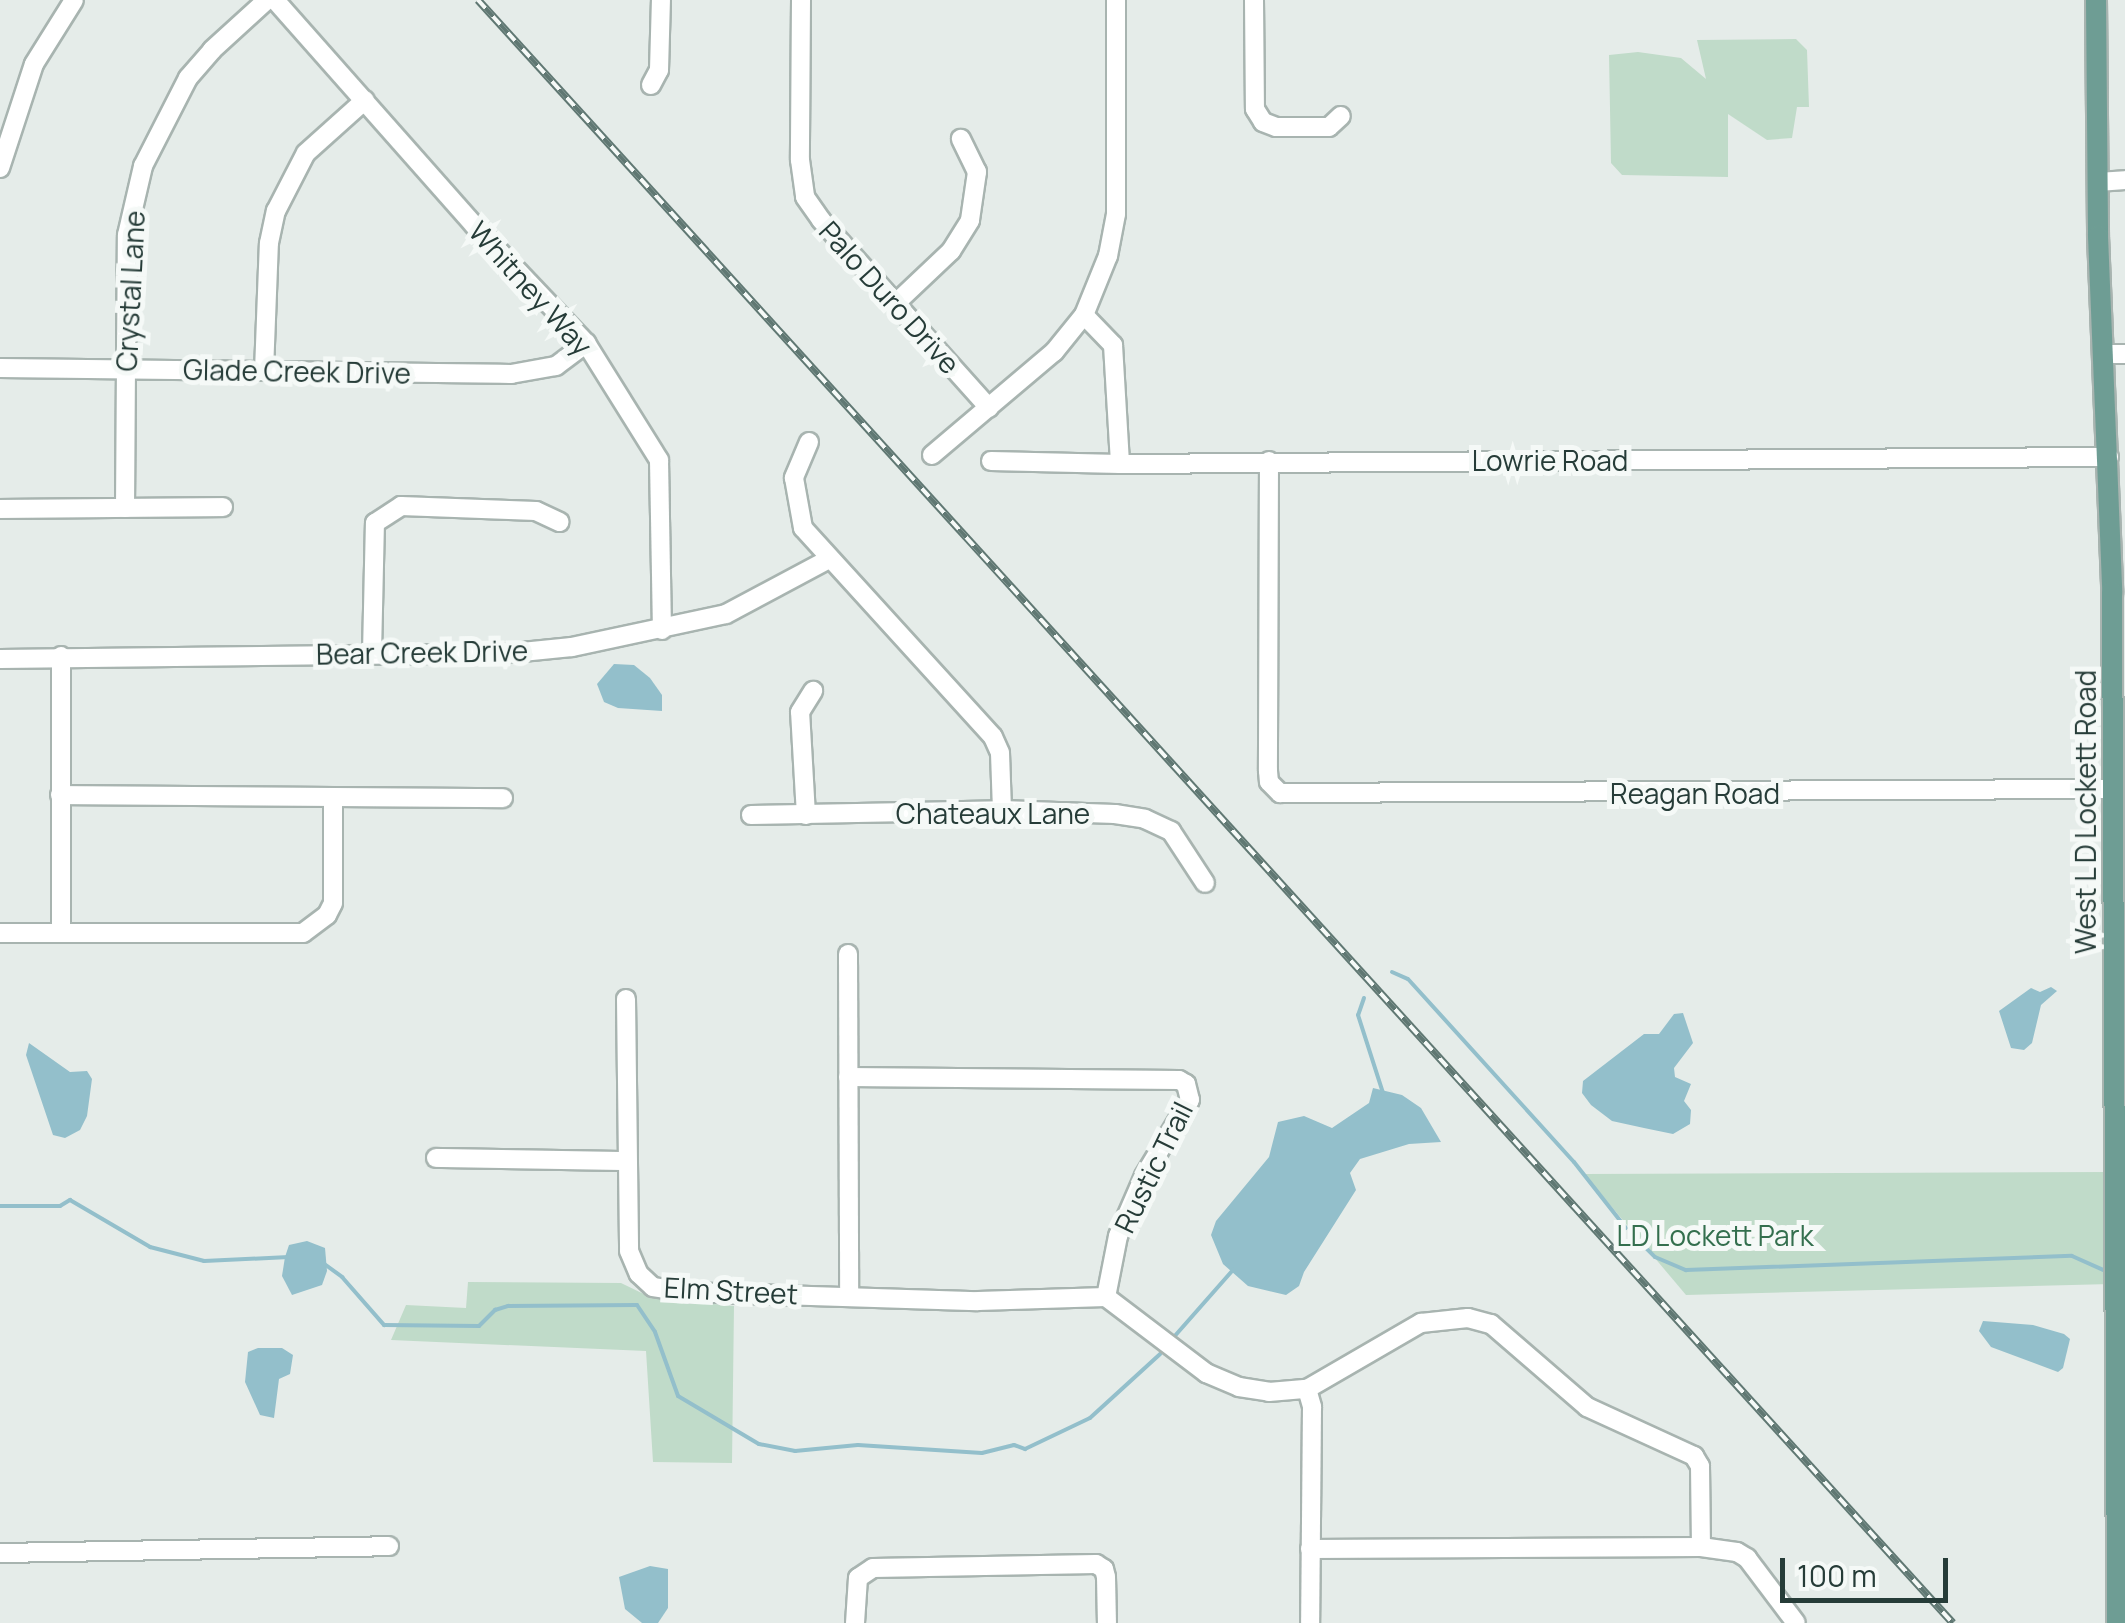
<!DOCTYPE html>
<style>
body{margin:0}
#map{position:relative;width:2125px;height:1623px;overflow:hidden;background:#e5ece9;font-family:Manrope,sans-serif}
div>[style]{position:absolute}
.green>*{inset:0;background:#c0dbc9}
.water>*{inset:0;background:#93bfcb}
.stream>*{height:4px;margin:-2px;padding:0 2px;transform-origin:2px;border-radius:2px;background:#93bfcb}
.roads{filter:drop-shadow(2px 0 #a8b4b0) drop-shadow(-2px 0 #a8b4b0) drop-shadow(0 2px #a8b4b0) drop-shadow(0 -2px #a8b4b0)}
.minor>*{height:18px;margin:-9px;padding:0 9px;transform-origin:9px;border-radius:9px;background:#fff}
.major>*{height:20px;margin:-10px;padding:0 10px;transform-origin:10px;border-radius:10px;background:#6e9d94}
.rail>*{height:8px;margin-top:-4px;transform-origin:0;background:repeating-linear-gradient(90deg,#f5f9f7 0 11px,#607873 0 22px);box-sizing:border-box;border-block:2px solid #607873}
span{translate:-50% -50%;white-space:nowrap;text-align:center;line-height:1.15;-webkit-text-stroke:10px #f5f9f7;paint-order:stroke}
.street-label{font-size:28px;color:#263c38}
.park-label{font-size:28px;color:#346f4e}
.scale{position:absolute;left:1780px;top:1558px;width:168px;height:45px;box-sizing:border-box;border:5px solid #263c38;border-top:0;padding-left:12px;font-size:30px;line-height:35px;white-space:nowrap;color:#263c38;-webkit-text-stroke:8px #f5f9f7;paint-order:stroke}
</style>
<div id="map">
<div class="green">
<i style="clip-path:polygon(1796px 39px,1807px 50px,1809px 107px,1797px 107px,1792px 138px,1767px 140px,1728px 114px,1728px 177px,1622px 175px,1611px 163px,1609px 55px,1638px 52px,1681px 58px,1706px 79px,1697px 40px)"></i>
<i style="clip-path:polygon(2110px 1172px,2111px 1284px,1686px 1295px,1584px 1174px)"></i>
<i style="clip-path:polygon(468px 1282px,621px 1283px,652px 1298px,734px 1306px,732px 1463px,653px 1462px,646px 1351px,391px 1340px,406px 1305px,466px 1308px)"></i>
</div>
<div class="water">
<i style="clip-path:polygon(614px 664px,634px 665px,650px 678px,662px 695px,662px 711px,618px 708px,604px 702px,597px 684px)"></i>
<i style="clip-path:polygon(2051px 987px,2057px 991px,2041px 1005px,2032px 1043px,2024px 1050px,2011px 1048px,1999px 1011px,2031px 988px,2040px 992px)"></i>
<i style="clip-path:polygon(1683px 1013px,1693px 1043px,1674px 1068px,1675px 1077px,1691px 1084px,1684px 1101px,1691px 1110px,1690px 1124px,1673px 1134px,1644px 1128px,1612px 1121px,1591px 1105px,1582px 1093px,1583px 1081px,1644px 1034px,1659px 1034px,1674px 1014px)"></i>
<i style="clip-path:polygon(29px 1043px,70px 1072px,87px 1071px,92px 1079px,87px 1116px,80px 1130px,65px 1138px,53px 1135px,26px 1055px)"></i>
<i style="clip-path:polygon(1373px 1088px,1402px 1095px,1421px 1108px,1441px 1142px,1409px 1144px,1360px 1159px,1350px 1173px,1356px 1190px,1304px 1272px,1299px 1286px,1286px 1295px,1248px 1286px,1223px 1264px,1211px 1235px,1216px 1221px,1269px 1157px,1278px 1122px,1304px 1116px,1332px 1128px,1369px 1103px)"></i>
<i style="clip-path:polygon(307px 1241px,325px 1248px,327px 1271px,322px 1285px,292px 1295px,282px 1276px,285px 1257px,289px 1245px)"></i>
<i style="clip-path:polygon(1983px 1321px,2033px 1325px,2064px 1334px,2070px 1339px,2063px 1368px,2058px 1372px,1991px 1347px,1979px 1331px)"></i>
<i style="clip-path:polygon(258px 1348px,282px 1348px,293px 1355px,290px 1374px,279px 1379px,274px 1418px,260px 1415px,245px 1382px,248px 1352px)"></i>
<i style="clip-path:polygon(650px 1566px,668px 1569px,668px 1608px,658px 1623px,642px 1623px,625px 1609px,619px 1577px)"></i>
</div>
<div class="stream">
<i style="left:1392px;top:972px;width:17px;rotate:24deg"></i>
<i style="left:1408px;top:979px;width:247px;rotate:47.8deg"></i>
<i style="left:1574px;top:1162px;width:84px;rotate:51.8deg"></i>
<i style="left:1364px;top:998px;width:18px;rotate:109deg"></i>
<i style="left:1358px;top:1015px;width:82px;rotate:72.2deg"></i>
<i style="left:0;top:1206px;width:60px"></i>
<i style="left:60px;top:1206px;width:12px;rotate:-31deg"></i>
<i style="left:70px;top:1200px;width:93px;rotate:30.4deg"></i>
<i style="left:150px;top:1247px;width:56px;rotate:14.5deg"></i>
<i style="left:204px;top:1261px;width:85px;rotate:-2.7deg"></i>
<i style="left:1635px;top:1237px;width:28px;rotate:45deg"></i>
<i style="left:1655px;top:1257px;width:34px;rotate:23deg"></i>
<i style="left:1686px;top:1270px;width:386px;rotate:-2.1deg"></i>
<i style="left:2072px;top:1256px;width:34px;rotate:24deg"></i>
<i style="left:323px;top:1263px;width:24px;rotate:36deg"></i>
<i style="left:342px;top:1277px;width:64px;rotate:48.8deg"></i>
<i style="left:384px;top:1325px;width:95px;rotate:0.6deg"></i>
<i style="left:479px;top:1326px;width:23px;rotate:-45deg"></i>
<i style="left:495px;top:1310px;width:14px;rotate:-17deg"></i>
<i style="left:508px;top:1306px;width:129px;rotate:-0.4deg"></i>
<i style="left:637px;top:1305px;width:32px;rotate:56deg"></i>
<i style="left:655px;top:1332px;width:68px;rotate:70.2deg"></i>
<i style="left:678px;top:1396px;width:94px;rotate:30.7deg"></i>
<i style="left:759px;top:1444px;width:37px;rotate:11deg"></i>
<i style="left:795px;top:1451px;width:63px;rotate:-5.4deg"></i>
<i style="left:858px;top:1445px;width:124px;rotate:3.7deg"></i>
<i style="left:982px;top:1453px;width:33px;rotate:-14deg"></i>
<i style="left:1014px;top:1445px;width:12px;rotate:20deg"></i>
<i style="left:1025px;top:1449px;width:72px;rotate:-25.5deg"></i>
<i style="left:1090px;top:1418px;width:95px;rotate:-42.4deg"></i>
<i style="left:1173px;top:1338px;width:91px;rotate:-48.6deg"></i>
</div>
<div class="roads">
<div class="minor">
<i style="left:275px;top:0;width:300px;rotate:48.5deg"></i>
<i style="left:474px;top:225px;width:163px;rotate:46.5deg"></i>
<i style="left:586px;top:343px;width:138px;rotate:58deg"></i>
<i style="left:659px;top:460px;width:170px;rotate:89deg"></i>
<i style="left:801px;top:0;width:160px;rotate:90.4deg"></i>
<i style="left:800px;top:160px;width:37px;rotate:82deg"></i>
<i style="left:805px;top:197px;width:28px;rotate:55deg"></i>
<i style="left:821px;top:220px;width:252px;rotate:48.2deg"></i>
<i style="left:1254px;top:0;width:109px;rotate:89.5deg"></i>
<i style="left:1255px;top:109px;width:15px;rotate:58deg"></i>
<i style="left:1263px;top:122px;width:14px;rotate:21deg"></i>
<i style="left:1276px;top:127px;width:53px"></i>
<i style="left:1329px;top:127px;width:16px;rotate:-43deg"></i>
<i style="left:651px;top:85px;width:17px;rotate:-62deg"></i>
<i style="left:659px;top:70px;width:70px;rotate:-88.4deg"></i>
<i style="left:0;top:168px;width:109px;rotate:-71.9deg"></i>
<i style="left:34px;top:64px;width:75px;rotate:-58deg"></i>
<i style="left:2098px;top:182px;width:27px;rotate:-4deg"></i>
<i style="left:896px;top:303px;width:76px;rotate:-43.4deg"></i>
<i style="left:951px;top:251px;width:36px;rotate:-58deg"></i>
<i style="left:970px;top:220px;width:49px;rotate:-81.7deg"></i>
<i style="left:977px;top:172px;width:37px;rotate:-116deg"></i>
<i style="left:1084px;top:315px;width:42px;rotate:46deg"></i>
<i style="left:1113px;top:345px;width:119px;rotate:86.6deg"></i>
<i style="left:2104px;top:354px;width:21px"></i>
<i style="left:0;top:368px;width:511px;rotate:0.67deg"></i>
<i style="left:511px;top:374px;width:46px;rotate:-10.1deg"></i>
<i style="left:556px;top:366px;width:38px;rotate:-37deg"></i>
<i style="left:264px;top:371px;width:128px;rotate:-87.8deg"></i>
<i style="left:269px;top:243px;width:33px;rotate:-78deg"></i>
<i style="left:276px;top:211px;width:65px;rotate:-62.7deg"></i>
<i style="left:306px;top:153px;width:79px;rotate:-41.9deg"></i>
<i style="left:809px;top:442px;width:39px;rotate:113deg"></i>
<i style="left:794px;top:478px;width:51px;rotate:79.8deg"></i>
<i style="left:803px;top:528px;width:282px;rotate:47.7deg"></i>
<i style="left:993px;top:737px;width:17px;rotate:66deg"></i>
<i style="left:1000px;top:753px;width:57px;rotate:88deg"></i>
<i style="left:932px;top:455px;width:160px;rotate:-40.2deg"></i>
<i style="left:1054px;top:352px;width:48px;rotate:-51deg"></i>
<i style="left:1084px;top:315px;width:64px;rotate:-67.9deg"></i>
<i style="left:1108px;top:256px;width:43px;rotate:-79.2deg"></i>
<i style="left:1116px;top:214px;width:214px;rotate:-90deg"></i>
<i style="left:991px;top:461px;width:129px;rotate:1.3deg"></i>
<i style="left:1120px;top:464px;width:989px;rotate:-0.41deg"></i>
<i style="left:1269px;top:461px;width:310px;rotate:90.2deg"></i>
<i style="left:1268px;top:771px;width:11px;rotate:85deg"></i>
<i style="left:1269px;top:782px;width:16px;rotate:45deg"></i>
<i style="left:1280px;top:793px;width:833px;rotate:-0.28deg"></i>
<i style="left:125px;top:508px;width:273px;rotate:-89.6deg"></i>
<i style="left:127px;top:235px;width:71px;rotate:-76.9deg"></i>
<i style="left:143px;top:166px;width:99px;rotate:-62.9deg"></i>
<i style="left:188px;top:78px;width:37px;rotate:-49deg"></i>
<i style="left:212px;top:50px;width:74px;rotate:-42.3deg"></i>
<i style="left:0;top:509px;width:223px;rotate:-0.5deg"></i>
<i style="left:372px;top:653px;width:130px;rotate:-88.7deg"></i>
<i style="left:375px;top:523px;width:31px;rotate:-33deg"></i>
<i style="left:401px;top:506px;width:135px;rotate:2.1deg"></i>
<i style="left:536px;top:511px;width:26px;rotate:25deg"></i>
<i style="left:61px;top:656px;width:277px;rotate:90deg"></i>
<i style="left:0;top:659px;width:512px;rotate:-0.67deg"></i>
<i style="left:512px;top:653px;width:60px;rotate:-5.7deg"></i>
<i style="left:572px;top:647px;width:157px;rotate:-12.1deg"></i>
<i style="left:726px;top:614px;width:115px;rotate:-28.1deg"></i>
<i style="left:60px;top:795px;width:443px;rotate:0.4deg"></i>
<i style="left:751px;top:815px;width:251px;rotate:-1.1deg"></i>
<i style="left:1002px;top:810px;width:113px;rotate:2deg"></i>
<i style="left:1115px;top:814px;width:30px;rotate:9deg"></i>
<i style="left:1145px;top:819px;width:29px;rotate:25deg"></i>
<i style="left:1171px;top:831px;width:62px;rotate:56.8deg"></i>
<i style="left:806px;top:815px;width:103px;rotate:-93.3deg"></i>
<i style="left:800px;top:712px;width:25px;rotate:-58deg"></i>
<i style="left:0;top:933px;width:303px"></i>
<i style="left:303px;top:933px;width:30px;rotate:-37deg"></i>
<i style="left:327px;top:915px;width:13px;rotate:-63deg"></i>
<i style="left:333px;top:903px;width:105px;rotate:-90deg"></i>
<i style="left:848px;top:954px;width:341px;rotate:89.8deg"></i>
<i style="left:626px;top:999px;width:252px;rotate:89.3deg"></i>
<i style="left:629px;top:1251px;width:25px;rotate:67deg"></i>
<i style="left:639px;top:1274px;width:19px;rotate:43deg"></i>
<i style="left:653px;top:1287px;width:31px;rotate:9deg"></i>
<i style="left:684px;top:1292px;width:294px;rotate:1.8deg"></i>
<i style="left:978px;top:1301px;width:128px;rotate:-1.8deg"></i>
<i style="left:848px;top:1077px;width:331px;rotate:0.5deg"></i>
<i style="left:1179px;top:1080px;width:8px;rotate:30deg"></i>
<i style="left:1186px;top:1084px;width:16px;rotate:76deg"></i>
<i style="left:1190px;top:1100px;width:89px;rotate:121.2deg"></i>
<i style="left:1144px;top:1176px;width:65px;rotate:113.4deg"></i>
<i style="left:1118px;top:1236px;width:62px;rotate:101.1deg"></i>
<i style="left:1106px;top:1297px;width:126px;rotate:37.2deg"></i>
<i style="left:1206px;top:1373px;width:36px;rotate:23deg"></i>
<i style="left:1239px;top:1387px;width:30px;rotate:9deg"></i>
<i style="left:1269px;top:1392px;width:38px;rotate:-5deg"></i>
<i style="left:1307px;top:1389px;width:132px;rotate:-30.1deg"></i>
<i style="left:1421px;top:1323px;width:47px;rotate:-6.1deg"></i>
<i style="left:1468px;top:1318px;width:24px;rotate:15deg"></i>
<i style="left:1491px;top:1324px;width:127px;rotate:40.8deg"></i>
<i style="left:1587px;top:1407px;width:118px;rotate:24.6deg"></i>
<i style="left:1694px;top:1456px;width:12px;rotate:59deg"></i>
<i style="left:1700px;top:1466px;width:81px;rotate:89.3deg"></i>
<i style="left:436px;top:1158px;width:191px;rotate:0.9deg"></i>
<i style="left:1307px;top:1389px;width:19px;rotate:74deg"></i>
<i style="left:1312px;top:1407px;width:216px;rotate:90.5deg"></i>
<i style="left:1310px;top:1549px;width:391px;rotate:-0.3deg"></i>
<i style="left:1701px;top:1547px;width:36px;rotate:8deg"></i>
<i style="left:1737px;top:1552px;width:12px;rotate:31deg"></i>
<i style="left:1747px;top:1558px;width:81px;rotate:53deg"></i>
<i style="left:0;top:1553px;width:389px;rotate:-1deg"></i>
<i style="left:855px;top:1623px;width:45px;rotate:-86.2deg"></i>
<i style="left:858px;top:1578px;width:18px;rotate:-34deg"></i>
<i style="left:873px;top:1568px;width:223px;rotate:-1deg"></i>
<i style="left:1096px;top:1564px;width:9px;rotate:32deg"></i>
<i style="left:1104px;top:1569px;width:8px;rotate:76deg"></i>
<i style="left:1106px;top:1577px;width:46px;rotate:88.8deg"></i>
</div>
<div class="major">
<i style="left:2096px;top:0;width:236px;rotate:89.5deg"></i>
<i style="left:2098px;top:236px;width:356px;rotate:87.7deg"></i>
<i style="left:2112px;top:592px;width:1031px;rotate:89.72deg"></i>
</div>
</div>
<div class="rail">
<i style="left:478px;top:0;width:2193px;rotate:47.74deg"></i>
</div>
<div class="street-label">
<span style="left:531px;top:288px;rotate:48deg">Whitney Way</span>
<span style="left:130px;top:291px;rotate:-87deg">Crystal Lane</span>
<span style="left:890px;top:297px;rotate:48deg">Palo Duro Drive</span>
<span style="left:297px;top:371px;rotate:1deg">Glade Creek Drive</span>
<span style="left:1550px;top:460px">Lowrie Road</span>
<span style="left:422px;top:652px;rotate:-1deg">Bear Creek Drive</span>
<span style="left:1695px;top:793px">Reagan Road</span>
<span style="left:2085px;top:812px;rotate:-90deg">West L D Lockett Road</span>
<span style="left:993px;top:813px">Chateaux Lane</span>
<span style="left:1153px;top:1167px;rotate:-64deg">Rustic Trail</span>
<span style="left:731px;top:1290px;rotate:3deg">Elm Street</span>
</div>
<div class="park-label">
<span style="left:1715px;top:1235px">LD Lockett Park</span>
</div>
<div class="scale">100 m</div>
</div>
